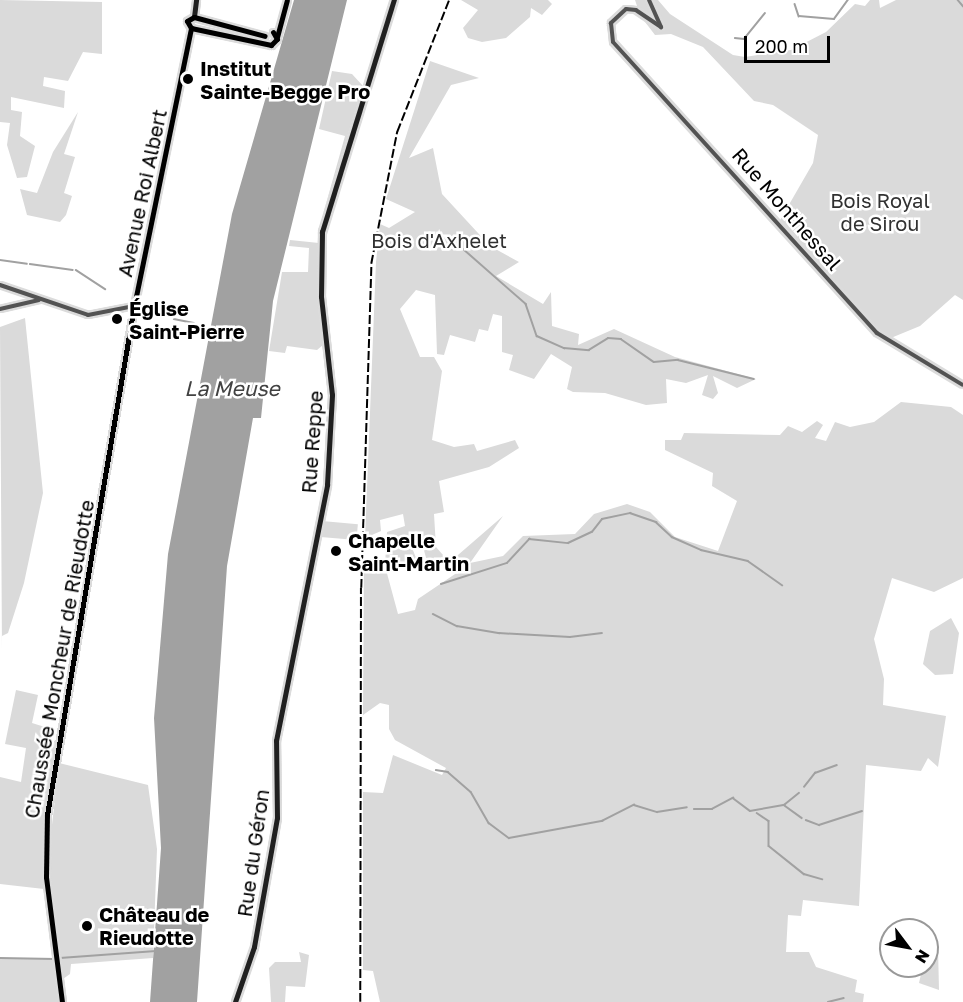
<!DOCTYPE html>
<meta charset="utf-8">
<style>
body{margin:0}
#map{position:relative;width:963px;height:1002px;overflow:hidden;background:#fff;font-family:"Golos Text",sans-serif}
div>[style]{position:absolute}
.green>*{inset:0;background:#dadada;transform-origin:0 0}
.water>*{inset:0;background:#a1a1a1}
.stream>*{height:1.5px;margin:-0.75px;padding:0 0.75px;transform-origin:0.75px;border-radius:0.75px;background:#a1a1a1}
.roads{filter:drop-shadow(2px 0 #dbdbdb) drop-shadow(-2px 0 #dbdbdb) drop-shadow(0 2px #dbdbdb) drop-shadow(0 -2px #dbdbdb)}
.tertiary>*{height:4px;margin:-2px;padding:0 2px;transform-origin:2px;border-radius:2px;background:#535353}
.secondary>*{height:4.5px;margin:-2.25px;padding:0 2.25px;transform-origin:2.25px;border-radius:2.25px;background:#202020}
.primary>*{height:5px;margin:-2.5px;padding:0 2.5px;transform-origin:2.5px;border-radius:2.5px;background:#000}
.rail>*{height:1.5px;margin-top:-0.75px;transform-origin:0;background:repeating-linear-gradient(90deg,#000 0 9px,transparent 0 12px)}
.dots>*{width:16px;height:16px;translate:-50% -50%;box-sizing:border-box;border:3px solid #fff;border-radius:50%}
span{translate:-50% -50%;white-space:nowrap;text-align:center;line-height:1.15;-webkit-text-stroke:5px #fff;paint-order:stroke}
.poi-label{font-size:20px;color:#000;font-weight:700}
.left{translate:0 -50%;text-align:left}
.street-label{font-size:20px;color:#000}
.park-label{font-size:20px;color:#313131}
.water-label{font-size:21px;color:#424242;font-style:italic}
.north{position:absolute;left:879px;top:918px;width:60px;height:60px;box-sizing:border-box;background:#fff;border:2px solid #999;border-radius:50%;rotate:122deg;font-size:16px;font-weight:700;line-height:24px;text-align:center;color:#000}
.north::after{content:'';display:block;margin:auto;width:21px;height:27px;background:#000;clip-path:polygon(50% 0,100% 100%,50% 72%,0 100%)}
.scale{position:absolute;left:744px;top:36px;width:86px;height:27px;box-sizing:border-box;border:3px solid #000;border-top:0;padding-left:8px;font-size:18px;line-height:21px;white-space:nowrap;color:#000;-webkit-text-stroke:4px #fff;paint-order:stroke}
</style>
<div id="map">
<div class="green">
<i style="clip-path:polygon(0 0,102px 2px,102px 54px,83px 52px,68px 81px,44px 77px,43px 86px,65px 91px,64px 108px,11px 97px,11px 110px,22px 112px,20px 136px,35px 146px,27px 177px,17px 178px,7px 145px,10px 123px,0 122px)"></i>
<i style="clip-path:polygon(461px 0,548px 0,552px 4px,542px 15px,531px 8px,530px 17px,506px 38px,482px 42px,468px 38px,463px 28px,478px 10px)"></i>
<i style="clip-path:polygon(635px 0,658px 0,670px 14px,733px 55px,745px 57px,791px 50px,826px 32px,855px 4px,865px 6px,870px 0,879px 0,880px 8px,896px 0,963px 0,963px 300px,955px 295px,920px 326px,886px 340px,877px 333px,779px 222px,813px 163px,818px 135px,773px 105px,754px 101px,703px 47px,671px 34px,655px 35px,642px 18px,659px 30px,663px 23px,638px 9px)"></i>
<i style="clip-path:polygon(evenodd,430px 61px,479px 78px,451px 85px,409px 158px,433px 148px,442px 194px,490px 246px,519px 262px,496px 276px,543px 304px,551px 292px,552px 326px,579px 334px,578px 345px,614px 329px,675px 357px,756px 379px,737px 388px,713px 376px,718px 393px,713px 399px,702px 395px,708px 375px,686px 383px,666px 379px,667px 403px,646px 405px,605px 393px,573px 392px,567px 389px,572px 367px,551px 354px,534px 379px,509px 370px,513px 355px,502px 352px,502px 316px,493px 314px,488px 331px,479px 329px,475px 342px,450px 335px,444px 355px,437px 354px,435px 295px,416px 290px,400px 309px,420px 357px,434px 357px,442px 371px,432px 440px,454px 447px,474px 444px,477px 451px,515px 440px,519px 448px,489px 467px,439px 481px,444px 512px,434px 514px,436px 547px,443px 555px,458px 555px,503px 516px,470px 563px,503px 556px,523px 536px,575px 534px,594px 514px,627px 504px,650px 512px,675px 537px,718px 551px,737px 501px,712px 486px,713px 473px,665px 450px,665px 440px,681px 440px,684px 433px,780px 435px,788px 426px,802px 432px,817px 421px,823px 425px,815px 438px,826px 441px,835px 422px,850px 427px,874px 422px,901px 402px,951px 407px,963px 415px,963px 578px,934px 592px,892px 578px,874px 639px,884px 679px,883px 705px,946px 716px,938px 767px,928px 758px,921px 771px,866px 765px,859px 906px,803px 900px,801px 916px,788px 915px,786px 952px,809px 952px,816px 967px,857px 980px,855px 992px,864px 994px,863px 1002px,380px 1002px,373px 971px,363px 970px,363px 792px,383px 793px,393px 755px,442px 775px,446px 768px,395px 740px,389px 729px,389px 705px,380px 703px,363px 715px,364px 564px,385px 565px,387px 532px,405px 526px,403px 514px,380px 520px,381px 531px,365px 538px,376px 262px,380px 224px,389px 228px,415px 212px,386px 199px,430px 61px,422px 543px,428px 565px,454px 561px,461px 570px,418px 599px,415px 610px,398px 614px,385px 566px,421px 571px,411px 545px,422px 543px)"></i>
<i style="clip-path:polygon(332px 71px,352px 74px,363px 86px,322px 218px,345px 136px,319px 129px)"></i>
<i style="clip-path:polygon(78px 112px,64px 154px,75px 157px,64px 193px,72px 196px,66px 215px,60px 222px,27px 215px,20px 189px,37px 193px,53px 152px)"></i>
<i style="clip-path:polygon(290px 240px,319px 243px,323px 345px,317px 350px,287px 346px,285px 353px,269px 351px,282px 272px,308px 272px,309px 248px,289px 246px)"></i>
<i style="clip-path:polygon(25px 318px,43px 493px,24px 583px,8px 633px,2px 636px,2px 652px,0 327px)"></i>
<i style="left:322px;top:521px;width:36px;height:16px;rotate:5deg"></i>
<i style="clip-path:polygon(951px 618px,959px 633px,953px 674px,935px 675px,923px 664px,930px 631px)"></i>
<i style="clip-path:polygon(16px 690px,38px 695px,32px 723px,48px 728px,46px 739px,56px 741px,45px 811px,44px 889px,0 884px,0 777px,21px 782px,26px 748px,5px 744px)"></i>
<i style="clip-path:polygon(59px 763px,148px 785px,157px 849px,153px 958px,71px 964px,70px 974px,60px 981px,62px 1002px,0 1002px,0 958px,56px 958px,60px 953px,48px 860px)"></i>
<i style="clip-path:polygon(927px 948px,938px 948px,939px 990px,919px 983px)"></i>
<i style="clip-path:polygon(299px 952px,309px 955px,305px 987px,286px 986px,285px 1002px,271px 1002px,269px 968px,275px 962px,301px 962px)"></i>
</div>
<div class="water">
<i style="clip-path:polygon(294px 0,347px 0,273px 301px,261px 418px,253px 418px,227px 566px,197px 1002px,150px 1002px,161px 848px,154px 718px,168px 554px,232px 214px)"></i>
</div>
<div class="stream">
<i style="left:958px;top:0;width:8px;rotate:50deg"></i>
<i style="left:795px;top:4px;width:13px;rotate:72deg"></i>
<i style="left:799px;top:16px;width:35px;rotate:5deg"></i>
<i style="left:834px;top:19px;width:24px;rotate:-54deg"></i>
<i style="left:735px;top:38px;width:9px;rotate:6deg"></i>
<i style="left:744px;top:39px;width:33px;rotate:-51deg"></i>
<i style="left:460px;top:246px;width:88px;rotate:41.3deg"></i>
<i style="left:526px;top:304px;width:34px;rotate:71deg"></i>
<i style="left:537px;top:336px;width:30px;rotate:24deg"></i>
<i style="left:564px;top:348px;width:25px;rotate:5deg"></i>
<i style="left:589px;top:350px;width:22px;rotate:-32deg"></i>
<i style="left:608px;top:338px;width:13px;rotate:4deg"></i>
<i style="left:621px;top:339px;width:40px;rotate:34.9deg"></i>
<i style="left:654px;top:362px;width:24px;rotate:-5deg"></i>
<i style="left:678px;top:360px;width:78px;rotate:14deg"></i>
<i style="left:0;top:260px;width:27px;rotate:8deg"></i>
<i style="left:30px;top:264px;width:43px;rotate:7.9deg"></i>
<i style="left:76px;top:270px;width:35px;rotate:33deg"></i>
<i style="left:149px;top:312px;width:11px;rotate:22deg"></i>
<i style="left:174px;top:319px;width:20px;rotate:11deg"></i>
<i style="left:441px;top:584px;width:69px;rotate:-17.7deg"></i>
<i style="left:507px;top:563px;width:33px;rotate:-47deg"></i>
<i style="left:529px;top:539px;width:39px;rotate:6deg"></i>
<i style="left:568px;top:543px;width:26px;rotate:-25deg"></i>
<i style="left:592px;top:532px;width:16px;rotate:-52deg"></i>
<i style="left:602px;top:519px;width:29px;rotate:-12deg"></i>
<i style="left:630px;top:513px;width:28px;rotate:19deg"></i>
<i style="left:656px;top:522px;width:22px;rotate:43deg"></i>
<i style="left:672px;top:537px;width:32px;rotate:24deg"></i>
<i style="left:701px;top:550px;width:48px;rotate:13.2deg"></i>
<i style="left:748px;top:561px;width:42px;rotate:35.2deg"></i>
<i style="left:433px;top:614px;width:27px;rotate:27deg"></i>
<i style="left:457px;top:626px;width:43px;rotate:9.5deg"></i>
<i style="left:499px;top:633px;width:71px;rotate:3.2deg"></i>
<i style="left:570px;top:637px;width:32px;rotate:-7deg"></i>
<i style="left:436px;top:770px;width:12px;rotate:9deg"></i>
<i style="left:448px;top:772px;width:30px;rotate:41deg"></i>
<i style="left:471px;top:792px;width:36px;rotate:60deg"></i>
<i style="left:489px;top:823px;width:25px;rotate:37deg"></i>
<i style="left:509px;top:838px;width:95px;rotate:-10.4deg"></i>
<i style="left:602px;top:821px;width:36px;rotate:-27deg"></i>
<i style="left:634px;top:805px;width:24px;rotate:17deg"></i>
<i style="left:657px;top:812px;width:30px;rotate:-9deg"></i>
<i style="left:804px;top:787px;width:18px;rotate:-52deg"></i>
<i style="left:815px;top:773px;width:23px;rotate:-20deg"></i>
<i style="left:784px;top:805px;width:19px;rotate:-39deg"></i>
<i style="left:694px;top:809px;width:18px"></i>
<i style="left:712px;top:809px;width:24px;rotate:-28deg"></i>
<i style="left:733px;top:798px;width:21px;rotate:37deg"></i>
<i style="left:750px;top:811px;width:35px;rotate:-10deg"></i>
<i style="left:784px;top:805px;width:22px;rotate:36deg"></i>
<i style="left:757px;top:813px;width:14px;rotate:34deg"></i>
<i style="left:769px;top:821px;width:25px;rotate:90deg"></i>
<i style="left:769px;top:846px;width:45px;rotate:38.7deg"></i>
<i style="left:804px;top:874px;width:19px;rotate:16deg"></i>
<i style="left:806px;top:820px;width:14px;rotate:21deg"></i>
<i style="left:819px;top:825px;width:45px;rotate:-18deg"></i>
<i style="left:0;top:958px;width:55px;rotate:1deg"></i>
<i style="left:60px;top:958px;width:96px;rotate:-4.2deg"></i>
<i style="left:828px;top:1002px;width:16px;rotate:-14deg"></i>
</div>
<div class="roads">
<div class="tertiary">
<i style="left:649px;top:0;width:30px;rotate:66deg"></i>
<i style="left:661px;top:27px;width:30px;rotate:-146deg"></i>
<i style="left:636px;top:10px;width:10px;rotate:-174deg"></i>
<i style="left:626px;top:9px;width:21px;rotate:137deg"></i>
<i style="left:611px;top:23px;width:19px;rotate:84deg"></i>
<i style="left:613px;top:42px;width:393px;rotate:47.8deg"></i>
<i style="left:877px;top:333px;width:100px;rotate:31.2deg"></i>
<i style="left:0;top:285px;width:93px;rotate:18.8deg"></i>
<i style="left:88px;top:315px;width:47px;rotate:-11.1deg"></i>
<i style="left:0;top:309px;width:40px;rotate:-13deg"></i>
</div>
<div class="secondary">
<i style="left:194px;top:17px;width:17px;rotate:-83deg"></i>
<i style="left:235px;top:1002px;width:58px;rotate:-70.9deg"></i>
<i style="left:254px;top:947px;width:131px;rotate:-79.9deg"></i>
<i style="left:277px;top:818px;width:77px;rotate:-90.7deg"></i>
<i style="left:276px;top:741px;width:261px;rotate:-78.7deg"></i>
<i style="left:327px;top:485px;width:90px;rotate:-86.8deg"></i>
<i style="left:332px;top:395px;width:99px;rotate:-96.4deg"></i>
<i style="left:321px;top:297px;width:65px;rotate:-89.1deg"></i>
<i style="left:322px;top:232px;width:243px;rotate:-72.8deg"></i>
</div>
<div class="primary">
<i style="left:191px;top:28px;width:82px;rotate:12deg"></i>
<i style="left:271px;top:45px;width:8px;rotate:-45deg"></i>
<i style="left:277px;top:39px;width:8px;rotate:-120deg"></i>
<i style="left:191px;top:28px;width:8px;rotate:-120deg"></i>
<i style="left:187px;top:21px;width:8px;rotate:-30deg"></i>
<i style="left:194px;top:17px;width:73px;rotate:15deg"></i>
<i style="left:277px;top:37px;width:38px;rotate:-75deg"></i>
<i style="left:62px;top:1002px;width:126px;rotate:-97.3deg"></i>
<i style="left:46px;top:877px;width:62px;rotate:-89.1deg"></i>
<i style="left:47px;top:815px;width:516px;rotate:-80.3deg"></i>
<i style="left:134px;top:306px;width:284px;rotate:-78.4deg"></i>
</div>
</div>
<div class="rail">
<i style="left:360px;top:1002px;width:414px;rotate:-89.9deg"></i>
<i style="left:361px;top:588px;width:324px;rotate:-88.2deg"></i>
<i style="left:371px;top:264px;width:135px;rotate:-78.9deg"></i>
<i style="left:397px;top:132px;width:142px;rotate:-68.5deg"></i>
</div>
<div class="dots">
<i style="left:188px;top:79px;background:#000"></i>
<i style="left:117px;top:319px;background:#000"></i>
<i style="left:336px;top:551px;background:#000"></i>
<i style="left:87px;top:926px;background:#000"></i>
</div>
<div class="poi-label">
<span class="left" style="left:200px;top:80px">Institut<br>Sainte-Begge Pro</span>
<span class="left" style="left:129px;top:320px">Église<br>Saint-Pierre</span>
<span class="left" style="left:348px;top:552px">Chapelle<br>Saint-Martin</span>
<span class="left" style="left:99px;top:926px">Château de<br>Rieudotte</span>
</div>
<div class="street-label">
<span style="left:142px;top:193px;rotate:-78deg">Avenue Roi Albert</span>
<span style="left:787px;top:209px;rotate:49deg">Rue Monthessal</span>
<span style="left:312px;top:442px;rotate:-86deg">Rue Reppe</span>
<span style="left:59px;top:659px;rotate:-80deg">Chaussée Moncheur de Rieudotte</span>
<span style="left:253px;top:853px;rotate:-82deg">Rue du Géron</span>
</div>
<div class="park-label">
<span style="left:880px;top:212px">Bois Royal<br>de Sirou</span>
<span style="left:439px;top:240px">Bois d'Axhelet</span>
</div>
<div class="water-label">
<span style="left:232px;top:388px">La Meuse</span>
</div>
<div class="north">N</div>
<div class="scale">200 m</div>
</div>
